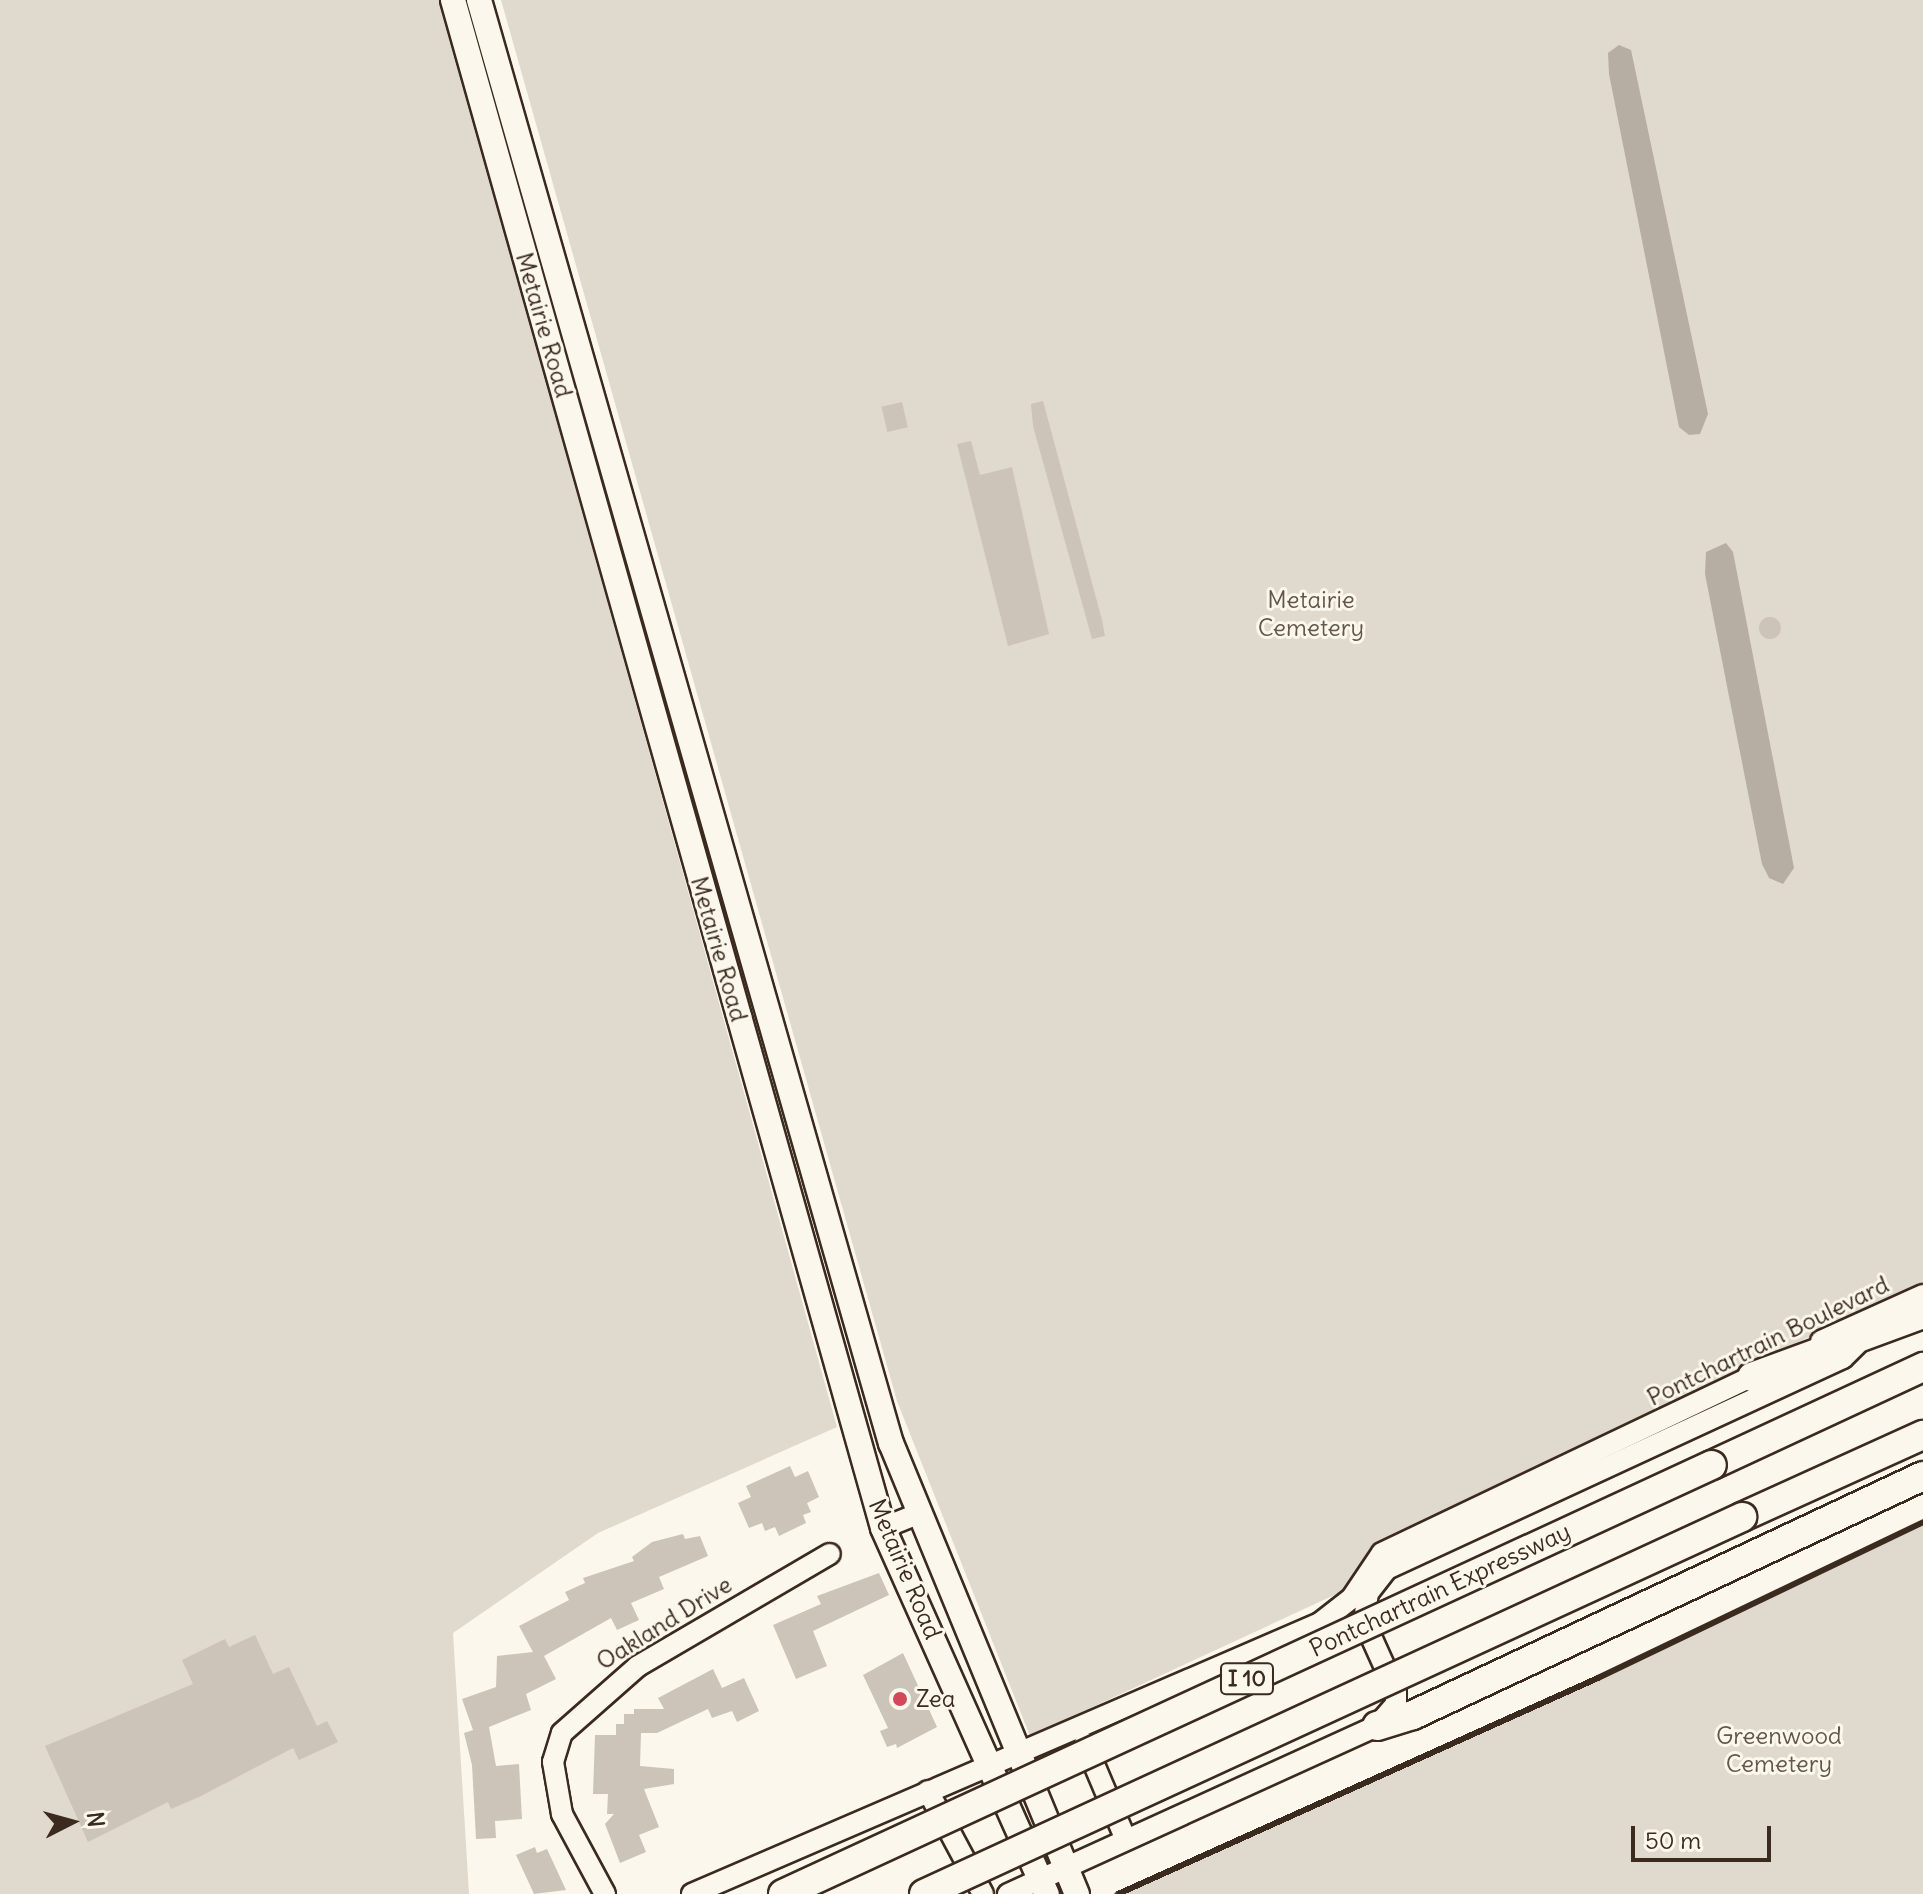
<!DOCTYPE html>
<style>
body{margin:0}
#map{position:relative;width:1923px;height:1894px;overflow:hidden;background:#fbf7ec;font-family:Delius,sans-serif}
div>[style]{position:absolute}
.green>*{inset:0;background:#dfd9ce}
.water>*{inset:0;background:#b6aea2}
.building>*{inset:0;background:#ccc4b9;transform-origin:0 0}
.round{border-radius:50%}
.roads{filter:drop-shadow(2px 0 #3b2a1e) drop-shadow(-2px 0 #3b2a1e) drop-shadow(0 2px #3b2a1e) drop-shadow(0 -2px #3b2a1e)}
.minor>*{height:20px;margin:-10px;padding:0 10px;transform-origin:10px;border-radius:10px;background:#fbf7ec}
.major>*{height:24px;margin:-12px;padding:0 12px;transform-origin:12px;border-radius:12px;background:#fbf7ec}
.highway>*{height:28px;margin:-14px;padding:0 14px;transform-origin:14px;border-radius:14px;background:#fbf7ec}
.rail>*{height:6px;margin:-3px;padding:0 3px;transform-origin:3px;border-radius:3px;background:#3b2a1e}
.bridges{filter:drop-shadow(2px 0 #3b2a1e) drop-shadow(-2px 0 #3b2a1e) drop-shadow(0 2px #3b2a1e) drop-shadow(0 -2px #3b2a1e)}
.highway-bridge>*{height:28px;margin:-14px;padding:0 14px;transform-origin:14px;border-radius:14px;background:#fbf7ec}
.dots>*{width:22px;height:22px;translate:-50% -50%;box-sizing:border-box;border:4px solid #fbf7ec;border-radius:50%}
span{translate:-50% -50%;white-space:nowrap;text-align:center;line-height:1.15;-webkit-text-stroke:6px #fbf7ec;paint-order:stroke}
.shield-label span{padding:2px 6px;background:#fbf7ec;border:2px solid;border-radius:6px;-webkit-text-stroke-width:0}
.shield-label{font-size:22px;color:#3b2a1e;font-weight:700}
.street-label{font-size:24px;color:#3b2a1e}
.park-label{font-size:24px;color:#64564a}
.poi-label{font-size:24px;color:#3b2a1e}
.left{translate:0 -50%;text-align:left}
.north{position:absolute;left:32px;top:1782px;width:80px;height:80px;-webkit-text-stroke:6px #fbf7ec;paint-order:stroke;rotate:84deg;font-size:22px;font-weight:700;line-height:32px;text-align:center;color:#3b2a1e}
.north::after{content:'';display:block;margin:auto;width:28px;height:36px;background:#3b2a1e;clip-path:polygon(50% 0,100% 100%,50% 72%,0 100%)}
.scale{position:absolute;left:1631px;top:1826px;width:140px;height:36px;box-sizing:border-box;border:4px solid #3b2a1e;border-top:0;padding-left:10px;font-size:24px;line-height:28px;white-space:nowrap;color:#3b2a1e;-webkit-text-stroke:6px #fbf7ec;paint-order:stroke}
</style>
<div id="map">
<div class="green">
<i style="clip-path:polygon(0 0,440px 0,837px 1427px,598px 1533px,453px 1633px,469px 1894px,0 1894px)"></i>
<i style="clip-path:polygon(501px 0,1923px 0,1923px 1282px,1375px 1547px,1343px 1591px,1030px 1736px,897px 1401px)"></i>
<i style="clip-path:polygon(1923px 1522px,1923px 1894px,1117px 1894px,1598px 1678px)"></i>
</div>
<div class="water">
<i style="clip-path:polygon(1619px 45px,1631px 50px,1708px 414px,1700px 434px,1689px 435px,1679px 427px,1609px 74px,1608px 53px)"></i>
<i style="clip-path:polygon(1726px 543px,1733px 552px,1794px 868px,1783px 884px,1769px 878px,1762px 864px,1705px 574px,1706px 552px)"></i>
</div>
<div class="building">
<i style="clip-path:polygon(1043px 401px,1102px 620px,1105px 636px,1092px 639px,1033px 426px,1031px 404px)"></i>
<i style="left:902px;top:402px;width:26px;height:21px;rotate:77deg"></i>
<i style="clip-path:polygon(971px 441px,980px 475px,1012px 467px,1049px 634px,1008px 646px,957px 444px)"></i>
<i class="round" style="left:1759px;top:617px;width:22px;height:22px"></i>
<i style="clip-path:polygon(790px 1466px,795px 1477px,808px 1471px,819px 1497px,807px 1503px,811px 1512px,803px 1515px,806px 1523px,779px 1536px,775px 1527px,765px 1531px,762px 1523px,749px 1528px,738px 1503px,751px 1497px,746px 1486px)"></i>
<i style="clip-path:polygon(683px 1534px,685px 1539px,700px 1536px,708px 1556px,659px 1577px,664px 1589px,631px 1603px,639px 1620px,617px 1630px,611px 1618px,544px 1656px,556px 1679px,526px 1694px,531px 1710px,489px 1727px,496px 1766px,519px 1764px,522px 1819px,495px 1821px,496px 1838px,476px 1839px,472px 1765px,464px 1733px,473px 1730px,462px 1699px,496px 1687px,497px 1656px,533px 1652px,519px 1626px,569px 1600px,565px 1592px,585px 1583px,583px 1578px,634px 1561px,632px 1557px,652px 1542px)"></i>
<i style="clip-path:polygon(879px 1573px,889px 1595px,813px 1631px,827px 1666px,796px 1679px,773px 1625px,821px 1604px,817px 1596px)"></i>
<i style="clip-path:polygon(255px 1635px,273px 1674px,289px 1667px,317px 1726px,327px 1721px,338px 1742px,299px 1760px,293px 1748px,199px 1797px,171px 1809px,168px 1802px,88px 1842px,45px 1746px,193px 1684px,182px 1660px,225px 1639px,229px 1647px)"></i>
<i style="clip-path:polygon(903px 1653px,937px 1727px,897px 1748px,896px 1744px,887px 1747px,880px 1731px,888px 1728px,863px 1675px)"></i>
<i style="clip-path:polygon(713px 1669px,722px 1688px,744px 1678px,759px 1711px,737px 1722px,732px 1711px,712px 1718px,708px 1709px,657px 1733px,641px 1733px,640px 1766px,674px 1769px,674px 1784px,644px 1789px,659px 1827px,639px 1835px,646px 1852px,620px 1863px,605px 1824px,614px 1814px,607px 1814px,608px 1794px,593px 1794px,595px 1735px,616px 1735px,616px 1724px,624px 1724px,624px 1714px,634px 1714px,634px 1709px,664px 1709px,658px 1698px)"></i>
<i style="clip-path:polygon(535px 1847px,537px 1853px,547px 1849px,566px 1890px,534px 1894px,516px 1855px)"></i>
</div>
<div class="roads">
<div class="minor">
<i style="left:1821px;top:1341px;width:112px;rotate:-24.3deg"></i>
<i style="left:883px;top:1528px;width:40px;rotate:-22deg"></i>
<i style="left:1085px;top:1743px;width:105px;rotate:67.1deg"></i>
<i style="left:928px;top:1791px;width:117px;rotate:61.9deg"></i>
<i style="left:605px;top:1894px;width:91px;rotate:-118.3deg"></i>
<i style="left:562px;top:1814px;width:53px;rotate:-99.8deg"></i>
<i style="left:553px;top:1762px;width:30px;rotate:-73deg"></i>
<i style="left:562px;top:1733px;width:101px;rotate:-41.4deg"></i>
<i style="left:638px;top:1666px;width:222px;rotate:-30.3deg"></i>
<i style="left:692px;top:1894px;width:684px;rotate:-23.34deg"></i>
<i style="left:1320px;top:1623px;width:39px;rotate:-38deg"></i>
<i style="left:1351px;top:1599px;width:55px;rotate:-56deg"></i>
<i style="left:1382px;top:1553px;width:423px;rotate:-25.5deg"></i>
<i style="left:1008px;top:1894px;width:405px;rotate:-24.5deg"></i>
<i style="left:1377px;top:1726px;width:29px;rotate:-49deg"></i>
<i style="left:1396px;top:1704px;width:12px;rotate:-90deg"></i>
<i style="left:1396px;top:1692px;width:78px;rotate:-114.3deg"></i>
<i style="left:1364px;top:1621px;width:28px;rotate:-82deg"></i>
<i style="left:1368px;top:1593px;width:31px;rotate:-52deg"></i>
<i style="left:1387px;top:1569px;width:502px;rotate:-24.83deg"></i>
<i style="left:1843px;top:1358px;width:20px;rotate:-45deg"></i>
</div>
<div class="major">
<i style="left:453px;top:0;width:1587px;rotate:74.28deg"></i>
<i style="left:883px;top:1528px;width:401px;rotate:65.9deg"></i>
<i style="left:479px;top:0;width:1501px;rotate:74.07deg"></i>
<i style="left:891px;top:1443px;width:488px;rotate:67.6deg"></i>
</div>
<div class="highway">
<i style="left:1752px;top:1377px;width:182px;rotate:-20.2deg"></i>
<i style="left:1712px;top:1465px;width:233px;rotate:-24.9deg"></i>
<i style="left:1742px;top:1517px;width:199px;rotate:-24.4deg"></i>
<i style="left:1377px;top:1726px;width:38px;rotate:-17deg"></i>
<i style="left:1413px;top:1715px;width:563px;rotate:-25.11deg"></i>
</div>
</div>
<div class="rail">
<i style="left:1118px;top:1894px;width:526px;rotate:-24.23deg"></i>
<i style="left:1598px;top:1678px;width:361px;rotate:-25.6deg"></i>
</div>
<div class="bridges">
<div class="highway-bridge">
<i style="left:783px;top:1894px;width:1023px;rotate:-24.79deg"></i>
<i style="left:924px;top:1894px;width:901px;rotate:-24.74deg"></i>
</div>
</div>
<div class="dots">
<i style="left:900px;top:1699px;background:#d1495b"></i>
</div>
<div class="shield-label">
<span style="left:1247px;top:1679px">I 10</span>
</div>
<div class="street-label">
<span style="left:544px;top:325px;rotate:74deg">Metairie Road</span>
<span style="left:719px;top:949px;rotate:74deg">Metairie Road</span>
<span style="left:1768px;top:1341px;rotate:-26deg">Pontchartrain Boulevard</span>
<span style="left:905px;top:1569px;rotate:67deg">Metairie Road</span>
<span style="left:1440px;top:1590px;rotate:-25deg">Pontchartrain Expressway</span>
<span style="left:664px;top:1623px;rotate:-32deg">Oakland Drive</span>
</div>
<div class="park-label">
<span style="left:1311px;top:614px">Metairie<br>Cemetery</span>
<span style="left:1779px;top:1750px">Greenwood<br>Cemetery</span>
</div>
<div class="poi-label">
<span class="left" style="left:916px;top:1699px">Zea</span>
</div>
<div class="north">N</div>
<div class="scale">50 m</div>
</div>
